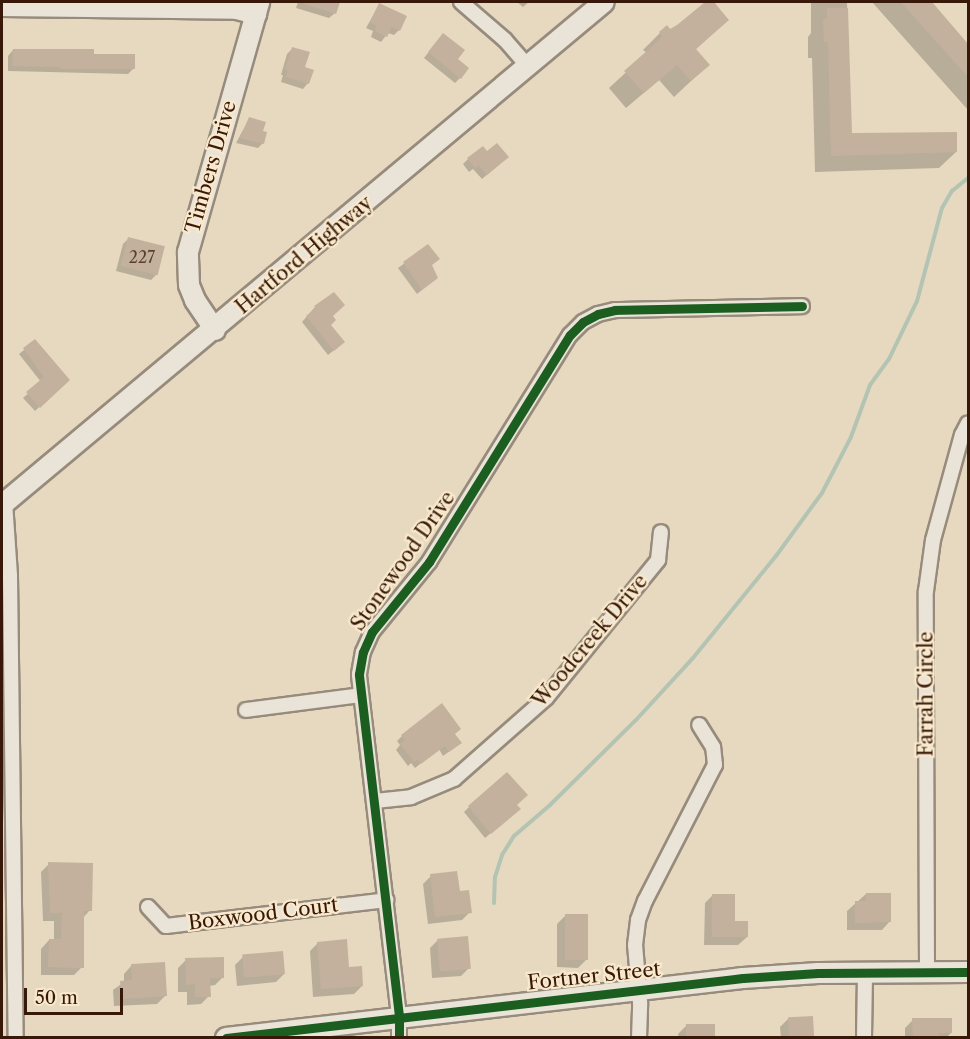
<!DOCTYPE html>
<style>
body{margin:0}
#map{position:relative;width:970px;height:1039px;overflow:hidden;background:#e7d9c0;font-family:"Libre Caslon Text",serif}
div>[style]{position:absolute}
.shadow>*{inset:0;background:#0003}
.stream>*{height:4px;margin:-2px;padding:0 2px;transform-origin:2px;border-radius:2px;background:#b3c4b3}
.building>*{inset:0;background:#c4b19d;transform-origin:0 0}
.roads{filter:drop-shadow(2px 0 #978b7c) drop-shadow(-2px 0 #978b7c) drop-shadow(0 2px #978b7c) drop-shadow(0 -2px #978b7c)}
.street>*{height:14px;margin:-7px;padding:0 7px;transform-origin:7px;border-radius:7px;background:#eae3d7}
.secondary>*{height:20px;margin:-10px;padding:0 10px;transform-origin:10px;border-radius:10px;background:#eae3d7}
.cycleway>*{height:9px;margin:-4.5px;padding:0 4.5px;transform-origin:4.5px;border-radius:4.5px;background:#1b5e20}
span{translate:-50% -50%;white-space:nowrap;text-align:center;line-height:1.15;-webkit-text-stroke:4.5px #f9e9cc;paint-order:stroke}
.number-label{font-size:16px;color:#5a3e2e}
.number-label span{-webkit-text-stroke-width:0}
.street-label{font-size:20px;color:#371809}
.frame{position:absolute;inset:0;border:3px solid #371809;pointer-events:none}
.scale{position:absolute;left:24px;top:988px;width:99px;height:27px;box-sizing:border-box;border:3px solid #371809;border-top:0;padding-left:8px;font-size:18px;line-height:21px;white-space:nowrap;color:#371809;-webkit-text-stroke:4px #f9e9cc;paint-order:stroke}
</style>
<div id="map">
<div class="shadow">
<i style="clip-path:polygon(298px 2px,338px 2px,335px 13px,329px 18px,296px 8px)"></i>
<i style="clip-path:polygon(517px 2px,529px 2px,523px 7px)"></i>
<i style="clip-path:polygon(707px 2px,712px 2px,727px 20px,695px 50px,708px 65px,674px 97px,659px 80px,626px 108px,609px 88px,647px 53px,643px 50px,660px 33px,667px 27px,670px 31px,678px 26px)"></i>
<i style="clip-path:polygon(811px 2px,847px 2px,851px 134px,956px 152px,939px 168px,815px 172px,812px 58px,808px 58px,808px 37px,811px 33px)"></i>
<i style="clip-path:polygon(872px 2px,930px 2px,968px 46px,968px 110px)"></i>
<i style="clip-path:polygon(379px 5px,399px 30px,394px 35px,388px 33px,381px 42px,371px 37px,373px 31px,366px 28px)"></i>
<i style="clip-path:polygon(438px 40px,456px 60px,460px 78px,455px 83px,424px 58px)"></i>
<i style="clip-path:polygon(292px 49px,308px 83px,303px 89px,281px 82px,283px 75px,281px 75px,287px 54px)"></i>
<i style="clip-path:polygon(13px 50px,92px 56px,133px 69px,128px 74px,8px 71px,8px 56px)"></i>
<i style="clip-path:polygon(249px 119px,263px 143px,258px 148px,236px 143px)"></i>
<i style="clip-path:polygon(487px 153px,502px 162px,482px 179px,473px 169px,469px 172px,463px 164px,468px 159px)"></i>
<i style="clip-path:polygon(128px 239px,156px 275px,151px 280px,116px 271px,123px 244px)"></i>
<i style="clip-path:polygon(428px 246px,430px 266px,437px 278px,417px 294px,398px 268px)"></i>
<i style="clip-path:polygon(315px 307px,331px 316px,329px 325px,338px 347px,328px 355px,302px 322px)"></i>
<i style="clip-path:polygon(35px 341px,68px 380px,35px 411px,23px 398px,41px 382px,19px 354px)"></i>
<i style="clip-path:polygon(968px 734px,968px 751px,967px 750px,967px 736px)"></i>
<i style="clip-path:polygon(454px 735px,454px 748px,443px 756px,439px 749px,415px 768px,411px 763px,408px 766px,396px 750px,400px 745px,397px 741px,402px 736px)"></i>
<i style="clip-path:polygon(515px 805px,514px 814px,485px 838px,464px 812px,469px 807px)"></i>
<i style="clip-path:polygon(49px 864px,90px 910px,83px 918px,82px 967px,74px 975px,41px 975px,41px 949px,49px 940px,54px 941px,54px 921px,43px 921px,41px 872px)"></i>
<i style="clip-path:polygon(431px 876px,458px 893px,470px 912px,462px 920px,428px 924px,423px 884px)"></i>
<i style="clip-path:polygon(866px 894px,890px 921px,882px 930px,847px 930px,847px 911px)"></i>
<i style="clip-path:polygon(713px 895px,747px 937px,738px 945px,704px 945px,705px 903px)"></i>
<i style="clip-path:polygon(565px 916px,587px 959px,578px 968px,557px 967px,557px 924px)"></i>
<i style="clip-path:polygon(438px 940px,469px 968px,461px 976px,432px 978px,430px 948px)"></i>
<i style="clip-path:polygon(318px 943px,348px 969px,362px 986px,354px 994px,313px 997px,310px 951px)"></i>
<i style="clip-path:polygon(243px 957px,284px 974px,276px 982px,237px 986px,235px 965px)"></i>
<i style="clip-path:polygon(186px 960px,223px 977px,215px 985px,209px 986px,209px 996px,201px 1004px,187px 1005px,187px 992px,178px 992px,178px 968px)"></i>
<i style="clip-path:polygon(132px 965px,165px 996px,157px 1004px,114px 1006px,113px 990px,124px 982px,124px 974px)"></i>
<i style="clip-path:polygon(789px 1018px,812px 1038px,781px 1038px,780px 1027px)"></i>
<i style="clip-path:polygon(913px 1020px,951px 1033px,946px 1038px,905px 1038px,905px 1028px)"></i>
<i style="clip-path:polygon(687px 1025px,713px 1038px,679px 1038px,678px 1034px)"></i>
</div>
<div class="stream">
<i style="left:494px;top:903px;width:26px;rotate:-88deg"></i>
<i style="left:495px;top:877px;width:23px;rotate:-72deg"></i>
<i style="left:502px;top:855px;width:22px;rotate:-58deg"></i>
<i style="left:514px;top:836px;width:48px;rotate:-40.7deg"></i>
<i style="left:550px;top:805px;width:121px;rotate:-44.7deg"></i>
<i style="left:636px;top:720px;width:84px;rotate:-47.4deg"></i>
<i style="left:693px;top:658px;width:132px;rotate:-50.9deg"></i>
<i style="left:776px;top:556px;width:78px;rotate:-53.9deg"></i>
<i style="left:822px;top:493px;width:63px;rotate:-62.6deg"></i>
<i style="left:851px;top:437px;width:55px;rotate:-69.9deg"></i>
<i style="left:870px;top:385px;width:32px;rotate:-54deg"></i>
<i style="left:889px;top:359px;width:64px;rotate:-64.2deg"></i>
<i style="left:917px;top:301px;width:96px;rotate:-75deg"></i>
<i style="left:942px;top:208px;width:20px;rotate:-60deg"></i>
<i style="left:952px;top:191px;width:21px;rotate:-39deg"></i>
</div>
<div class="building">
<i style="clip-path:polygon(305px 2px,340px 2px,336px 14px,304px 4px)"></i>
<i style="clip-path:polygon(705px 2px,714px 2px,729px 20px,696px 49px,710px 65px,691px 81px,677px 65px,644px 93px,624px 71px,657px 42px,662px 36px,659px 32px,667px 25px,670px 29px,677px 25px)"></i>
<i style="clip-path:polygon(901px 2px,932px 2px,969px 45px,969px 78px)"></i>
<i style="clip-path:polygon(379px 3px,407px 16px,400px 31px,392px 27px,387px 37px,375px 31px,377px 26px,370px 22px)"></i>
<i style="clip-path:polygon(827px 8px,848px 8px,852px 133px,957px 132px,957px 152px,831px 156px,828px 42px,824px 42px,823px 19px,827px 19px)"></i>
<i style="clip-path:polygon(443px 33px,465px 50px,458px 59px,469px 68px,461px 79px,428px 52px)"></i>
<i style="clip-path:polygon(292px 47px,310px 52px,305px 67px,314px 70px,309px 84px,286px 77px,288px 70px,285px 69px)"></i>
<i style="clip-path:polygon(13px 49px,94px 49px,94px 54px,135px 54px,135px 69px,60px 69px,60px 67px,12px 66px)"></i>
<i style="clip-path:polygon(249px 117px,266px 122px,263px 131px,267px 132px,264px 144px,240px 138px)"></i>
<i style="clip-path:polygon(497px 143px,509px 157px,487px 175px,479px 165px,475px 168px,467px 158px,483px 146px,487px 151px)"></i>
<i style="left:128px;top:237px;width:38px;height:30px;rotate:14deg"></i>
<i style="clip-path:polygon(428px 244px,440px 259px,432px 265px,438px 278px,422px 290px,403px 262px)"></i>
<i style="clip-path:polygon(334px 292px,345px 305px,333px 316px,336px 320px,331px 325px,345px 342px,334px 351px,306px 316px,316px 308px,314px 306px)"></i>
<i style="clip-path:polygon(35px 339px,70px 380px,40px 408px,26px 392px,44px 377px,23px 348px)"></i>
<i style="clip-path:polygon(442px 703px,461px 729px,455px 734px,462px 743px,449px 752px,445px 746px,421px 764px,417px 759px,414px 762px,400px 744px,405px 740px,401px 735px)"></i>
<i style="clip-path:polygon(507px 772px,528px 795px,517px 805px,521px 809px,491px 834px,468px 806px)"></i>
<i style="clip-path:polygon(48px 862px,93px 863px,92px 911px,84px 911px,84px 968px,48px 967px,49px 939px,61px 939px,62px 913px,50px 913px)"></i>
<i style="clip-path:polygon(457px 871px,460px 891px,469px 890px,472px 913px,435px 917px,430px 874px)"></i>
<i style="clip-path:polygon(866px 893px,891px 893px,891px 922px,855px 923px,855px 901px,866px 901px)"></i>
<i style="clip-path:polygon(712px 894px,735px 894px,735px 921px,748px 921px,748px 937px,712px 937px)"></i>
<i style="left:565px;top:914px;width:23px;height:46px"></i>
<i style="left:468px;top:936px;width:33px;height:31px;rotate:85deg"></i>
<i style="clip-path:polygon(347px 939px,349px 967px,362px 966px,363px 986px,321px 989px,317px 942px)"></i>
<i style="left:283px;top:951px;width:23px;height:41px;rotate:85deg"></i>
<i style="clip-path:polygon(224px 957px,224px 978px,210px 978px,211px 997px,195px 997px,195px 984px,186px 985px,185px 958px)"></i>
<i style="clip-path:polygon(165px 962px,167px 996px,122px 999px,120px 981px,132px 980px,131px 964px)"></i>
<i style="left:813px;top:1016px;width:22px;height:25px;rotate:87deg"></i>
<i style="clip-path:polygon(912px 1018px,952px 1018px,952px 1033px,939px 1033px,939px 1038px,913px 1038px)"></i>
<i style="left:686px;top:1024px;width:29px;height:14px"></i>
</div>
<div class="roads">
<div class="street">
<i style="left:461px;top:2px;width:58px;rotate:40.8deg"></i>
<i style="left:505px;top:40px;width:35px;rotate:49deg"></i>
<i style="left:5px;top:502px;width:74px;rotate:86.1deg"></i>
<i style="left:10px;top:576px;width:462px;rotate:89.3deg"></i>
<i style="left:246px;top:710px;width:116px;rotate:-7.4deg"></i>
<i style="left:375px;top:801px;width:36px;rotate:-6deg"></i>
<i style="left:411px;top:797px;width:47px;rotate:-22.7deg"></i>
<i style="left:454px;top:779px;width:123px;rotate:-41.4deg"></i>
<i style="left:546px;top:698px;width:178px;rotate:-50.9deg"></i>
<i style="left:658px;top:560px;width:28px;rotate:-84deg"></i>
<i style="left:148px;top:907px;width:26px;rotate:47deg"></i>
<i style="left:166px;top:926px;width:222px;rotate:-6.7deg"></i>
<i style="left:927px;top:971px;width:380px;rotate:-90.2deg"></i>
<i style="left:926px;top:591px;width:51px;rotate:-82.2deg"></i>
<i style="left:933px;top:540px;width:109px;rotate:-74.6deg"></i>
<i style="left:962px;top:435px;width:13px;rotate:-63deg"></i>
<i style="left:399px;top:1038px;width:22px;rotate:-90deg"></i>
<i style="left:399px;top:1016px;width:344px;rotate:-96.7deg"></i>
<i style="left:359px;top:674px;width:22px;rotate:-80deg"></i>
<i style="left:363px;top:652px;width:22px;rotate:-66deg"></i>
<i style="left:372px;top:632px;width:90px;rotate:-50.8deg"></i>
<i style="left:429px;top:562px;width:267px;rotate:-58.2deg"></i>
<i style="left:570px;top:335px;width:18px;rotate:-45deg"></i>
<i style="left:583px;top:322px;width:17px;rotate:-28deg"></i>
<i style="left:598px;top:314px;width:17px;rotate:-13deg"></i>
<i style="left:615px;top:310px;width:187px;rotate:-1.2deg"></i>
<i style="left:639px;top:1038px;width:35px;rotate:-88deg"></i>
<i style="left:640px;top:1003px;width:58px;rotate:-94.9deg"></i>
<i style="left:635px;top:945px;width:25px;rotate:-83deg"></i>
<i style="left:638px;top:920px;width:20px;rotate:-70deg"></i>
<i style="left:645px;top:901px;width:153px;rotate:-62.8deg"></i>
<i style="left:715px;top:765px;width:18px;rotate:-96deg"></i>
<i style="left:713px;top:747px;width:26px;rotate:-122deg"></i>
<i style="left:864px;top:1038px;width:66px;rotate:-89.1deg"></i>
</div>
<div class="secondary">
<i style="left:2px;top:6px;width:235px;rotate:0.7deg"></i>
<i style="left:237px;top:9px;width:20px;rotate:15deg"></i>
<i style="left:215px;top:330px;width:36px;rotate:-124deg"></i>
<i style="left:195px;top:300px;width:16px;rotate:-112deg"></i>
<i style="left:189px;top:285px;width:33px;rotate:-92deg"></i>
<i style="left:188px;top:252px;width:260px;rotate:-74.1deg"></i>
<i style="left:2px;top:505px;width:784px;rotate:-39.88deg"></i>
<i style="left:226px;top:1038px;width:520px;rotate:-6.62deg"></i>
<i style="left:743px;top:978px;width:75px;rotate:-3.8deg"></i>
<i style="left:818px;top:973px;width:150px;rotate:-0.4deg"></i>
</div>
</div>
<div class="cycleway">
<i style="left:226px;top:1038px;width:520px;rotate:-6.62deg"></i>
<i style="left:743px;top:978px;width:75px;rotate:-3.8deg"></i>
<i style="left:818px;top:973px;width:150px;rotate:-0.4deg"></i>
<i style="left:399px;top:1038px;width:22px;rotate:-90deg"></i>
<i style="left:399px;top:1016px;width:344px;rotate:-96.7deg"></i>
<i style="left:359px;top:674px;width:22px;rotate:-80deg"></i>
<i style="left:363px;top:652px;width:22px;rotate:-66deg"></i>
<i style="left:372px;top:632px;width:90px;rotate:-50.8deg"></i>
<i style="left:429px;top:562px;width:267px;rotate:-58.2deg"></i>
<i style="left:570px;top:335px;width:18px;rotate:-45deg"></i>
<i style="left:583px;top:322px;width:17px;rotate:-28deg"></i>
<i style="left:598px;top:314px;width:17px;rotate:-13deg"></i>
<i style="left:615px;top:310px;width:187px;rotate:-1.2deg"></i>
</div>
<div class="number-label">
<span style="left:142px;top:257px">227</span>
</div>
<div class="street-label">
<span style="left:211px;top:167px;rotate:-74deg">Timbers Drive</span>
<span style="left:304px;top:255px;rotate:-40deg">Hartford Highway</span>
<span style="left:403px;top:561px;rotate:-55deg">Stonewood Drive</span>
<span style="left:590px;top:641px;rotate:-50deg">Woodcreek Drive</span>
<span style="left:926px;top:694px;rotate:-90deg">Farrah Circle</span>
<span style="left:263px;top:914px;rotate:-7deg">Boxwood Court</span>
<span style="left:594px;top:976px;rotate:-6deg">Fortner Street</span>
</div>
<div class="frame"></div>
<div class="scale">50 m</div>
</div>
